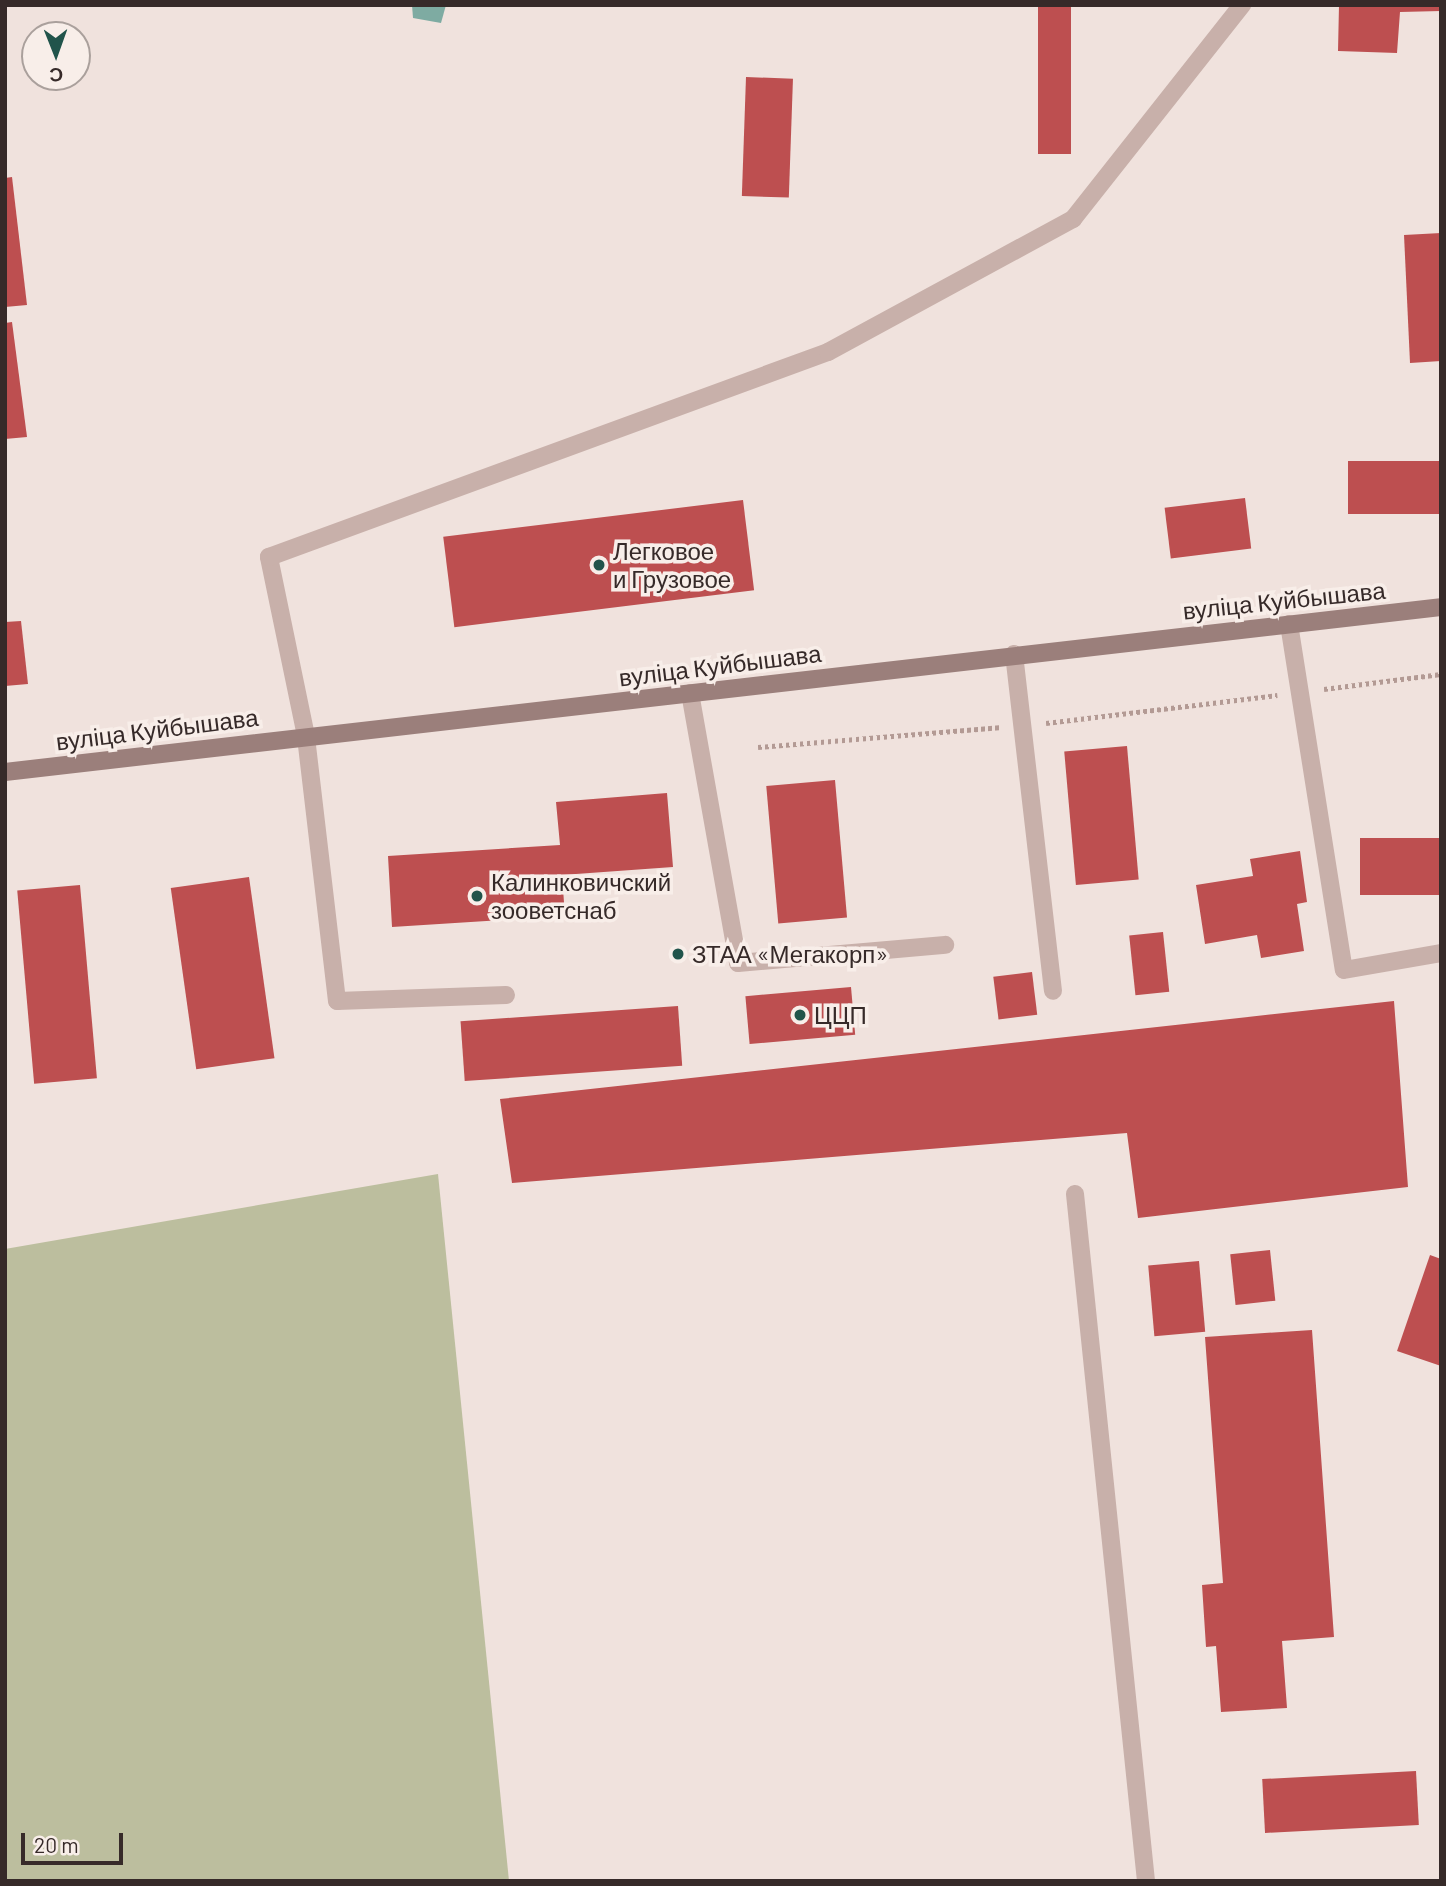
<!DOCTYPE html>
<meta charset="utf-8">
<style>
body{margin:0}
#map{position:relative;width:1446px;height:1886px;overflow:hidden;background:#f0e2dd;font-family:Barlow,sans-serif}
div>[style]{position:absolute}
.green>*{inset:0;background:#bcbe9e}
.water>*{inset:0;background:#7eaba2}
.building>*{inset:0;background:#bd4f50;transform-origin:0 0}
.path>*{height:4.5px;margin-top:-2.25px;transform-origin:0;background:repeating-linear-gradient(90deg,#b39a94 0 3.5px,transparent 0 7px)}
.lane>*{height:18px;margin:-9px;padding:0 9px;transform-origin:9px;border-radius:9px;background:#c8b0aa}
.secondary>*{height:18px;margin:-9px;padding:0 9px;transform-origin:9px;border-radius:9px;background:#9b7f7b}
.dots>*{width:19px;height:19px;translate:-50% -50%;box-sizing:border-box;border:4px solid #f8eee9;border-radius:50%}
span{translate:-50% -50%;white-space:nowrap;text-align:center;line-height:1.15;-webkit-text-stroke:7px #f8eee9;paint-order:stroke}
.poi-label{font-size:24px;color:#362a29}
.left{translate:0 -50%;text-align:left}
.street-label{font-size:24px;color:#362a29}
.frame{position:absolute;inset:0;border:7px solid #362a29;pointer-events:none}
.north{position:absolute;left:21px;top:21px;width:70px;height:70px;box-sizing:border-box;background:#f8eee9;border:2px solid #aaa09c;border-radius:50%;rotate:179deg;font-size:19px;font-weight:700;line-height:28px;text-align:center;color:#362a29}
.north::after{content:'';display:block;margin:auto;width:24px;height:32px;background:#21544b;clip-path:polygon(50% 0,100% 100%,50% 72%,0 100%)}
.scale{position:absolute;left:21px;top:1833px;width:102px;height:32px;box-sizing:border-box;border:4px solid #362a29;border-top:0;padding-left:9px;font-size:21px;line-height:24px;white-space:nowrap;color:#362a29;-webkit-text-stroke:5px #f8eee9;paint-order:stroke}
</style>
<div id="map">
<div class="green">
<i style="clip-path:polygon(438px 1174px,509px 1881px,5px 1881px,5px 1249px)"></i>
</div>
<div class="water">
<i style="clip-path:polygon(412px 5px,446px 5px,441px 23px,413px 18px)"></i>
</div>
<div class="building">
<i style="left:1038px;top:5px;width:33px;height:149px"></i>
<i style="clip-path:polygon(1339px 5px,1441px 5px,1441px 11px,1400px 12px,1397px 53px,1338px 51px)"></i>
<i style="left:746px;top:77px;width:47px;height:119px;rotate:2deg"></i>
<i style="clip-path:polygon(12px 177px,27px 305px,5px 307px,5px 178px)"></i>
<i style="clip-path:polygon(1441px 233px,1441px 361px,1410px 363px,1404px 235px)"></i>
<i style="clip-path:polygon(12px 322px,27px 437px,5px 439px,5px 323px)"></i>
<i style="left:1441px;top:461px;width:53px;height:93px;rotate:90deg"></i>
<i style="left:1245px;top:498px;width:51px;height:81px;rotate:83deg"></i>
<i style="left:743px;top:500px;width:91px;height:302px;rotate:83deg"></i>
<i style="clip-path:polygon(21px 621px,28px 684px,5px 686px,5px 622px)"></i>
<i style="left:1127px;top:746px;width:134px;height:63px;rotate:85deg"></i>
<i style="left:835px;top:780px;width:138px;height:69px;rotate:85deg"></i>
<i style="clip-path:polygon(667px 793px,673px 867px,562px 875px,565px 916px,392px 927px,388px 856px,560px 845px,556px 802px)"></i>
<i style="left:1441px;top:838px;width:57px;height:81px;rotate:90deg"></i>
<i style="clip-path:polygon(1300px 851px,1307px 902px,1297px 904px,1304px 951px,1261px 958px,1257px 935px,1205px 944px,1196px 885px,1253px 876px,1250px 859px)"></i>
<i style="left:249px;top:877px;width:183px;height:79px;rotate:82deg"></i>
<i style="left:80px;top:885px;width:194px;height:63px;rotate:85deg"></i>
<i style="left:1163px;top:932px;width:60px;height:34px;rotate:84deg"></i>
<i style="left:1032px;top:972px;width:43px;height:39px;rotate:83deg"></i>
<i style="left:851px;top:987px;width:48px;height:106px;rotate:85deg"></i>
<i style="clip-path:polygon(1394px 1001px,1408px 1187px,1138px 1218px,1127px 1133px,512px 1183px,500px 1099px)"></i>
<i style="left:678px;top:1006px;width:60px;height:218px;rotate:86deg"></i>
<i style="left:1270px;top:1250px;width:51px;height:40px;rotate:84deg"></i>
<i style="clip-path:polygon(1430px 1255px,1441px 1259px,1441px 1366px,1397px 1351px)"></i>
<i style="left:1199px;top:1261px;width:71px;height:51px;rotate:85deg"></i>
<i style="clip-path:polygon(1312px 1330px,1334px 1637px,1282px 1641px,1287px 1708px,1221px 1712px,1216px 1646px,1206px 1647px,1202px 1585px,1223px 1583px,1205px 1337px)"></i>
<i style="left:1416px;top:1771px;width:54px;height:154px;rotate:87deg"></i>
</div>
<div class="path">
<i style="left:1324px;top:689px;width:118px;rotate:-7.3deg"></i>
<i style="left:1046px;top:723px;width:233px;rotate:-6.9deg"></i>
<i style="left:758px;top:747px;width:242px;rotate:-4.7deg"></i>
</div>
<div class="lane">
<i style="left:1289px;top:624px;width:350px;rotate:81deg"></i>
<i style="left:1344px;top:970px;width:98px;rotate:-9.9deg"></i>
<i style="left:1014px;top:654px;width:339px;rotate:83.4deg"></i>
<i style="left:690px;top:693px;width:274px;rotate:79.9deg"></i>
<i style="left:738px;top:963px;width:208px;rotate:-5deg"></i>
<i style="left:506px;top:995px;width:169px;rotate:178deg"></i>
<i style="left:337px;top:1001px;width:267px;rotate:-96.7deg"></i>
<i style="left:306px;top:736px;width:183px;rotate:-101.7deg"></i>
<i style="left:269px;top:557px;width:595px;rotate:-20.14deg"></i>
<i style="left:828px;top:352px;width:279px;rotate:-28.5deg"></i>
<i style="left:1073px;top:219px;width:273px;rotate:-51.7deg"></i>
<i style="left:1075px;top:1194px;width:691px;rotate:84.1deg"></i>
</div>
<div class="secondary">
<i style="left:5px;top:772px;width:1445px;rotate:-6.55deg"></i>
</div>
<div class="dots">
<i style="left:599px;top:565px;background:#21544b"></i>
<i style="left:477px;top:896px;background:#21544b"></i>
<i style="left:678px;top:954px;background:#21544b"></i>
<i style="left:800px;top:1015px;background:#21544b"></i>
</div>
<div class="poi-label">
<span class="left" style="left:613px;top:565px">Легковое<br>и Грузовое</span>
<span class="left" style="left:491px;top:896px">Калинковичский<br>зооветснаб</span>
<span class="left" style="left:692px;top:954px">ЗТАА «Мегакорп»</span>
<span class="left" style="left:814px;top:1015px">ЦЦП</span>
</div>
<div class="street-label">
<span style="left:1284px;top:600px;rotate:-6deg">вуліца Куйбышава</span>
<span style="left:720px;top:665px;rotate:-7deg">вуліца Куйбышава</span>
<span style="left:157px;top:729px;rotate:-7deg">вуліца Куйбышава</span>
</div>
<div class="frame"></div>
<div class="north">С</div>
<div class="scale">20 m</div>
</div>
